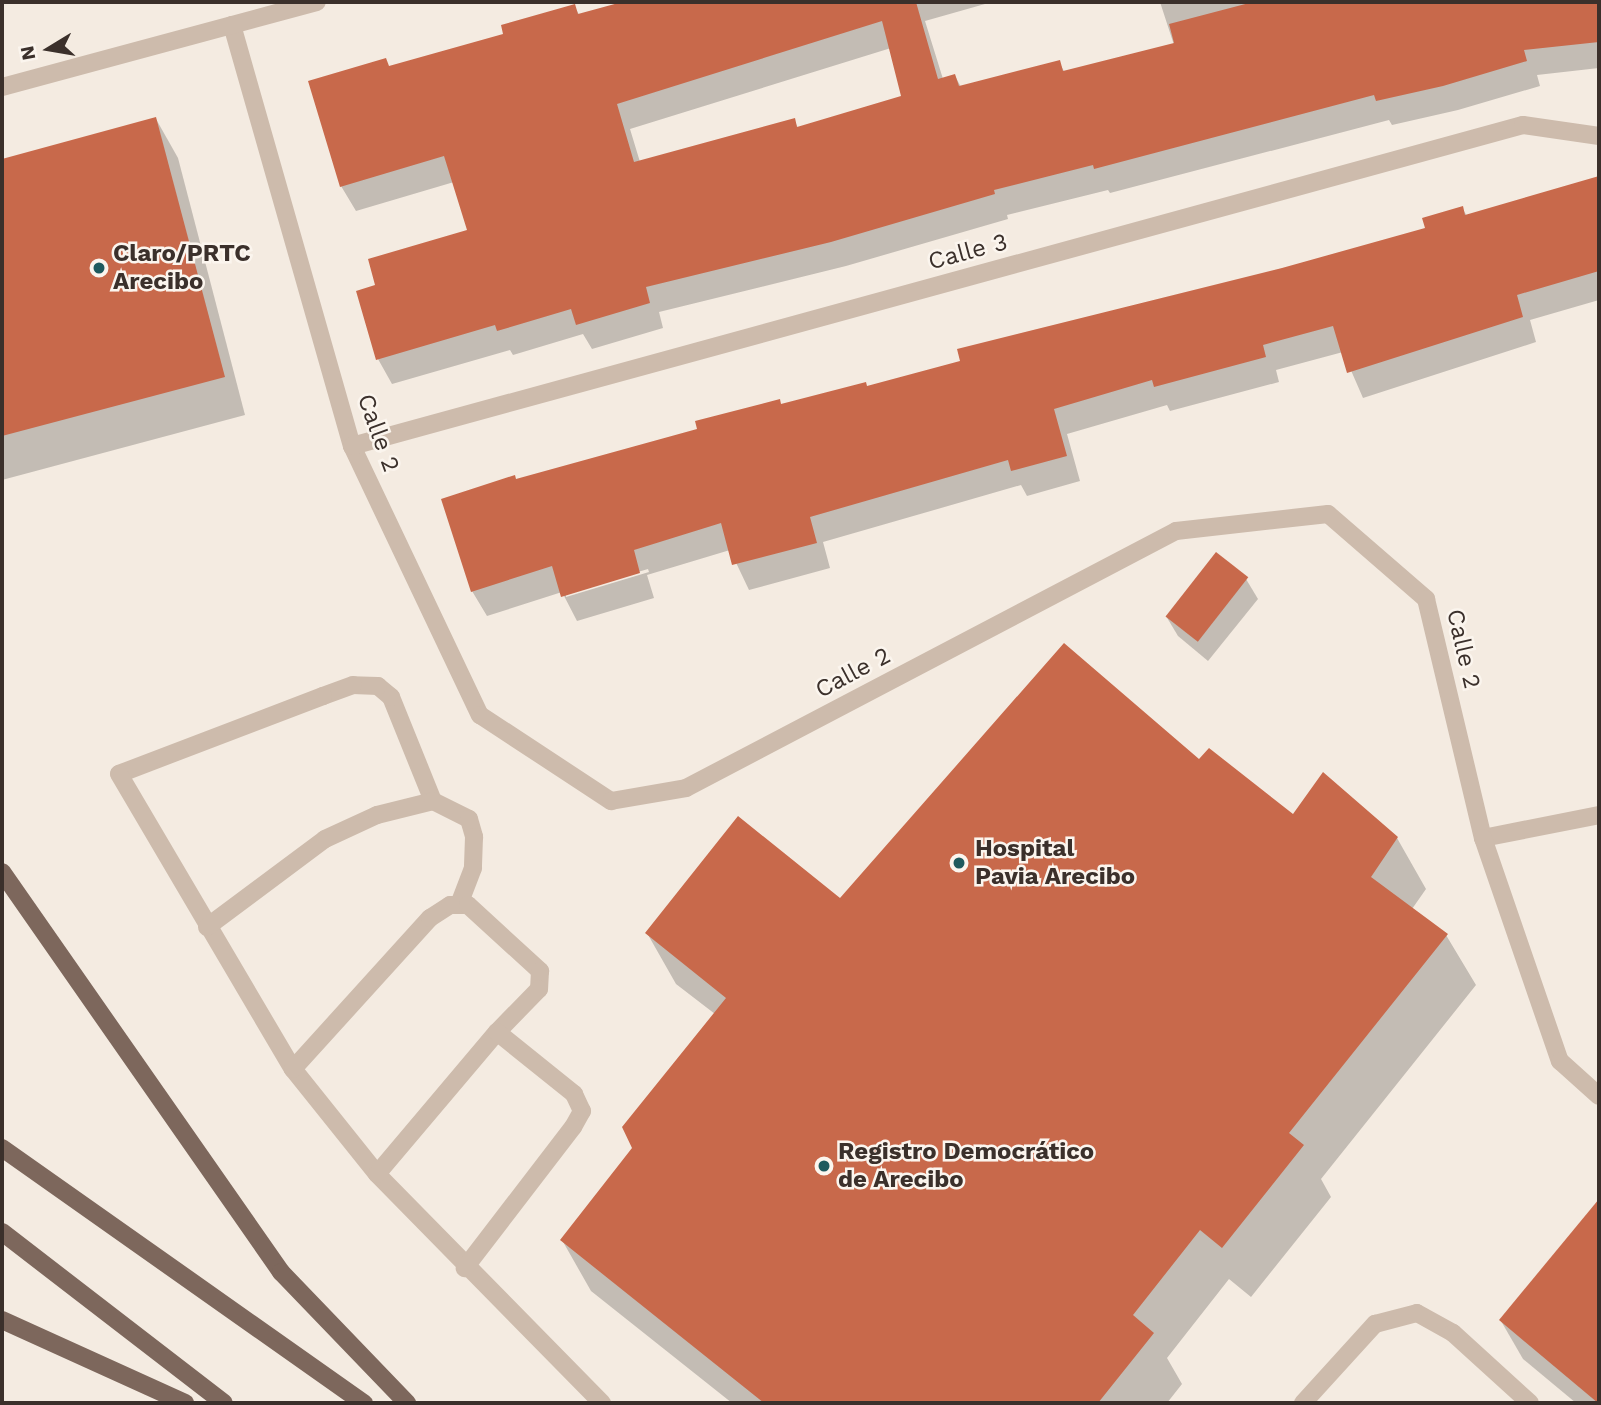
<!DOCTYPE html>
<meta charset="utf-8">
<style>
body{margin:0}
#map{position:relative;width:1601px;height:1405px;overflow:hidden;background:#f4ebe1;font-family:"Work Sans",sans-serif}
div>[style]{position:absolute}
.shadow>*{inset:0;background:#0003}
.building>*{inset:0;background:#c8694b;transform-origin:0 0}
.lane>*{height:18px;margin:-9px;padding:0 9px;transform-origin:9px;border-radius:9px;background:#cdbbac}
.street>*{height:18px;margin:-9px;padding:0 9px;transform-origin:9px;border-radius:9px;background:#cdbbac}
.primary>*{height:18px;margin:-9px;padding:0 9px;transform-origin:9px;border-radius:9px;background:#7d675c}
.dots>*{width:19px;height:19px;translate:-50% -50%;box-sizing:border-box;border:4px solid #fbf5ee;border-radius:50%}
span{translate:-50% -50%;white-space:nowrap;text-align:center;line-height:1.15;-webkit-text-stroke:5px #fbf5ee;paint-order:stroke}
.street-label{font-size:24px;color:#3b302b}
.poi-label{font-size:24px;color:#3b302b;font-weight:700}
.left{translate:0 -50%;text-align:left}
.frame{position:absolute;inset:0;border:4px solid #3b302b;pointer-events:none}
.north{position:absolute;left:14px;top:14px;width:70px;height:70px;-webkit-text-stroke:5px #fbf5ee;paint-order:stroke;rotate:259deg;font-size:19px;font-weight:700;line-height:28px;text-align:center;color:#3b302b}
.north::after{content:'';display:block;margin:auto;width:24px;height:32px;background:#3b302b;clip-path:polygon(50% 0,100% 100%,50% 72%,0 100%)}
</style>
<div id="map">
<div class="shadow">
<i style="clip-path:polygon(evenodd,636px 2px,992px 2px,925px 21px,943px 79px,955px 76px,961px 87px,1059px 62px,1065px 73px,1174px 45px,1160px 2px,1599px 2px,1599px 68px,1537px 75px,1540px 86px,1458px 110px,1392px 125px,1389px 120px,1110px 193px,1108px 190px,1007px 215px,1008px 219px,846px 266px,659px 312px,663px 328px,592px 349px,583px 334px,513px 355px,510px 350px,392px 384px,378px 359px,377px 286px,469px 231px,454px 182px,356px 211px,341px 186px,390px 67px,505px 36px,574px 6px,580px 16px,636px 2px,891px 48px,903px 97px,798px 128px,794px 120px,640px 162px,630px 129px,891px 48px)"></i>
<i style="clip-path:polygon(156px 119px,178px 158px,245px 415px,2px 480px,2px 160px)"></i>
<i style="clip-path:polygon(evenodd,1599px 179px,1599px 300px,1530px 320px,1536px 342px,1363px 398px,1343px 352px,1276px 370px,1279px 382px,1170px 411px,1167px 405px,1067px 434px,1080px 481px,1027px 496px,1021px 485px,823px 542px,830px 568px,749px 590px,730px 550px,647px 575px,654px 598px,577px 621px,562px 592px,487px 616px,472px 591px,516px 481px,699px 430px,779px 401px,782px 406px,867px 388px,1428px 229px,1462px 208px,1467px 216px,1599px 179px,648px 569px,649px 572px,566px 597px,566px 593px,648px 569px)"></i>
<i style="clip-path:polygon(1246px 579px,1258px 599px,1208px 661px,1178px 636px,1166px 616px)"></i>
<i style="clip-path:polygon(1199px 762px,1293px 817px,1397px 838px,1426px 889px,1412px 909px,1446px 935px,1476px 985px,1321px 1179px,1331px 1197px,1251px 1297px,1229px 1279px,1167px 1358px,1182px 1384px,1167px 1403px,732px 1403px,591px 1291px,562px 1240px,634px 1148px,715px 1014px,676px 984px,647px 933px,840px 900px)"></i>
<i style="clip-path:polygon(1599px 1202px,1599px 1403px,1576px 1403px,1523px 1359px,1501px 1321px)"></i>
</div>
<div class="building">
<i style="clip-path:polygon(evenodd,622px 2px,916px 2px,938px 79px,955px 74px,959px 86px,1060px 60px,1063px 71px,1174px 43px,1169px 24px,1253px 2px,1599px 2px,1599px 42px,1524px 50px,1527px 61px,1443px 86px,1376px 101px,1374px 95px,1094px 169px,1093px 165px,994px 190px,995px 194px,831px 242px,646px 287px,650px 303px,576px 325px,571px 309px,497px 331px,495px 325px,376px 360px,356px 291px,375px 285px,368px 259px,467px 230px,444px 156px,340px 187px,308px 81px,386px 58px,389px 66px,503px 34px,501px 25px,575px 4px,578px 14px,622px 2px,882px 21px,901px 96px,797px 127px,795px 118px,634px 162px,617px 104px,882px 21px)"></i>
<i style="clip-path:polygon(156px 117px,225px 377px,2px 436px,2px 159px)"></i>
<i style="clip-path:polygon(1599px 176px,1599px 271px,1517px 295px,1523px 317px,1347px 373px,1333px 326px,1263px 345px,1266px 357px,1154px 387px,1152px 380px,1054px 409px,1067px 456px,1011px 471px,1008px 460px,810px 517px,817px 543px,732px 565px,721px 523px,634px 550px,640px 573px,561px 597px,552px 566px,471px 592px,441px 499px,515px 475px,516px 479px,697px 429px,695px 421px,780px 399px,781px 404px,866px 382px,867px 386px,960px 361px,957px 349px,1282px 268px,1425px 228px,1422px 218px,1463px 206px,1465px 215px)"></i>
<i style="left:1216px;top:552px;width:41px;height:82px;rotate:38deg"></i>
<i style="clip-path:polygon(1064px 643px,1199px 759px,1209px 748px,1293px 814px,1323px 772px,1398px 837px,1371px 877px,1448px 934px,1289px 1133px,1304px 1145px,1222px 1248px,1200px 1230px,1133px 1315px,1154px 1333px,1098px 1403px,764px 1403px,560px 1240px,632px 1148px,622px 1127px,726px 998px,645px 933px,738px 816px,840px 898px)"></i>
<i style="clip-path:polygon(1599px 1199px,1599px 1403px,1598px 1403px,1499px 1320px)"></i>
</div>
<div class="lane">
<i style="left:433px;top:801px;width:112px;rotate:-112deg"></i>
<i style="left:391px;top:697px;width:17px;rotate:-140deg"></i>
<i style="left:378px;top:686px;width:25px;rotate:-178deg"></i>
<i style="left:353px;top:685px;width:32px;rotate:160deg"></i>
<i style="left:323px;top:696px;width:218px;rotate:159.1deg"></i>
<i style="left:119px;top:774px;width:342px;rotate:59.5deg"></i>
<i style="left:293px;top:1069px;width:134px;rotate:51.3deg"></i>
<i style="left:377px;top:1174px;width:321px;rotate:45.5deg"></i>
<i style="left:1483px;top:838px;width:118px;rotate:-11.2deg"></i>
<i style="left:207px;top:927px;width:147px;rotate:-36.7deg"></i>
<i style="left:325px;top:839px;width:57px;rotate:-24.8deg"></i>
<i style="left:377px;top:815px;width:58px;rotate:-14deg"></i>
<i style="left:433px;top:801px;width:40px;rotate:26.6deg"></i>
<i style="left:469px;top:819px;width:19px;rotate:74deg"></i>
<i style="left:474px;top:837px;width:31px;rotate:92deg"></i>
<i style="left:473px;top:868px;width:39px;rotate:111deg"></i>
<i style="left:293px;top:1069px;width:204px;rotate:-47.8deg"></i>
<i style="left:430px;top:918px;width:24px;rotate:-33deg"></i>
<i style="left:450px;top:905px;width:18px"></i>
<i style="left:468px;top:905px;width:98px;rotate:42.5deg"></i>
<i style="left:540px;top:971px;width:18px;rotate:93deg"></i>
<i style="left:539px;top:989px;width:60px;rotate:134.3deg"></i>
<i style="left:377px;top:1174px;width:186px;rotate:-49.8deg"></i>
<i style="left:497px;top:1032px;width:99px;rotate:38.8deg"></i>
<i style="left:574px;top:1094px;width:19px;rotate:65deg"></i>
<i style="left:582px;top:1111px;width:18px;rotate:119deg"></i>
<i style="left:573px;top:1127px;width:178px;rotate:127.5deg"></i>
</div>
<div class="street">
<i style="left:232px;top:25px;width:438px;rotate:74.1deg"></i>
<i style="left:352px;top:446px;width:298px;rotate:64.6deg"></i>
<i style="left:480px;top:715px;width:157px;rotate:33.3deg"></i>
<i style="left:611px;top:801px;width:76px;rotate:-9.8deg"></i>
<i style="left:686px;top:788px;width:553px;rotate:-27.68deg"></i>
<i style="left:1176px;top:531px;width:153px;rotate:-6.4deg"></i>
<i style="left:1328px;top:514px;width:130px;rotate:40.9deg"></i>
<i style="left:1426px;top:599px;width:246px;rotate:76.6deg"></i>
<i style="left:1483px;top:838px;width:236px;rotate:71deg"></i>
<i style="left:1560px;top:1061px;width:52px;rotate:41.9deg"></i>
<i style="left:2px;top:87px;width:326px;rotate:-15.1deg"></i>
<i style="left:352px;top:446px;width:1214px;rotate:-15.33deg"></i>
<i style="left:1523px;top:125px;width:77px;rotate:8.2deg"></i>
<i style="left:1303px;top:1403px;width:107px;rotate:-47.7deg"></i>
<i style="left:1375px;top:1324px;width:43px;rotate:-14.7deg"></i>
<i style="left:1417px;top:1313px;width:41px;rotate:29.1deg"></i>
<i style="left:1453px;top:1333px;width:104px;rotate:42.3deg"></i>
</div>
<div class="primary">
<i style="left:2px;top:872px;width:488px;rotate:55.1deg"></i>
<i style="left:281px;top:1272px;width:182px;rotate:46.1deg"></i>
<i style="left:2px;top:1148px;width:443px;rotate:35.2deg"></i>
<i style="left:2px;top:1232px;width:280px;rotate:37.6deg"></i>
<i style="left:2px;top:1320px;width:201px;rotate:24.4deg"></i>
</div>
<div class="dots">
<i style="left:99px;top:268px;background:#1f5a5e"></i>
<i style="left:959px;top:863px;background:#1f5a5e"></i>
<i style="left:824px;top:1166px;background:#1f5a5e"></i>
</div>
<div class="street-label">
<span style="left:968px;top:252px;rotate:-15deg">Calle 3</span>
<span style="left:378px;top:433px;rotate:70deg">Calle 2</span>
<span style="left:1463px;top:649px;rotate:77deg">Calle 2</span>
<span style="left:853px;top:673px;rotate:-28deg">Calle 2</span>
</div>
<div class="poi-label">
<span class="left" style="left:113px;top:268px">Claro/PRTC<br>Arecibo</span>
<span class="left" style="left:975px;top:863px">Hospital<br>Pavia Arecibo</span>
<span class="left" style="left:838px;top:1166px">Registro Democrático<br>de Arecibo</span>
</div>
<div class="frame"></div>
<div class="north">N</div>
</div>
